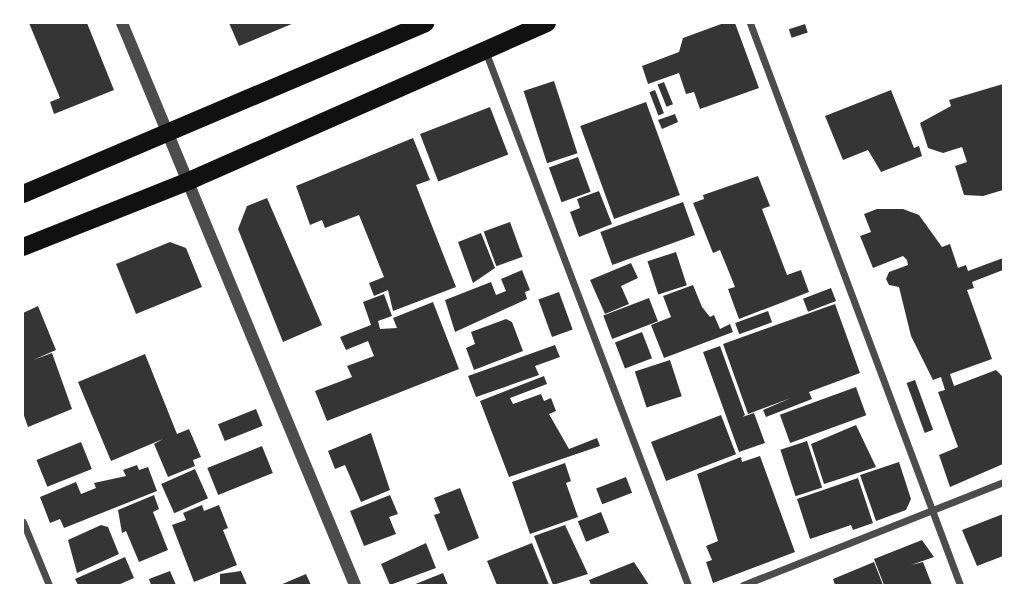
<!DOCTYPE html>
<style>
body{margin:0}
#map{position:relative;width:1026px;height:608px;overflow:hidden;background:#fff;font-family:"Asap Condensed",sans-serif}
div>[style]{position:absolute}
.building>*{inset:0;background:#353535;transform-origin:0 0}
.minor>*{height:7px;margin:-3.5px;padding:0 3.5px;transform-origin:3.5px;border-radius:3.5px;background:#4c4c4c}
.tertiary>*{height:12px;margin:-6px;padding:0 6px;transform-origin:6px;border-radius:6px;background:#4c4c4c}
.primary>*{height:18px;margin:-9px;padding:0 9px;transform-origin:9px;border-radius:9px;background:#111}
span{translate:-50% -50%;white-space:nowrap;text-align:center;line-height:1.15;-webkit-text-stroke:7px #fff;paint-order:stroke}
.frame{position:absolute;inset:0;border:24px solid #fff;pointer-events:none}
</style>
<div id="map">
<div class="building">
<i style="clip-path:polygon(29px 23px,87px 23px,114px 90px,54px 114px,50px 102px,60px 98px)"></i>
<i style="clip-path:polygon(229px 23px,294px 23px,239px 46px)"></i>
<i style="clip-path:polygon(724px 23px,735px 23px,759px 88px,700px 109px,694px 92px,686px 94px,679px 73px,648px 84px,642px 66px,679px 52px,683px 38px)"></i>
<i style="left:805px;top:24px;width:9px;height:17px;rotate:72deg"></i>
<i style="left:554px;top:81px;width:76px;height:32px;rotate:72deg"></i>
<i style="left:664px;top:82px;width:24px;height:7px;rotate:68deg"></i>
<i style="clip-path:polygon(1003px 84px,1003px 190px,983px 196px,964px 195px,955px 166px,967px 162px,962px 147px,943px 153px,928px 148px,920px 123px,951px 106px,949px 100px)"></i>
<i style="left:655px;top:90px;width:25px;height:6px;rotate:69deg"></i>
<i style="clip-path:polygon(891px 90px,914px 148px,919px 146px,922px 156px,881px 172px,868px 150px,843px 160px,825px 116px)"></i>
<i style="left:646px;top:102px;width:99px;height:70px;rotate:70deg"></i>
<i style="left:490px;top:107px;width:51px;height:75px;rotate:69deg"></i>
<i style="clip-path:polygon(675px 114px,678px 122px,662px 129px,658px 120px)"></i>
<i style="clip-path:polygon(413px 138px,430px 180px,416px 185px,456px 287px,393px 311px,388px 290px,374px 296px,369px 283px,384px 277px,359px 215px,325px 228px,322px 220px,310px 225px,296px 186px)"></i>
<i style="left:578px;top:157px;width:37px;height:31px;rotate:70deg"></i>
<i style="clip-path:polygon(758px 176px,770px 206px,762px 209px,787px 275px,801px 270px,809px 292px,739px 319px,728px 289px,735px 287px,720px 250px,713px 253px,693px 203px,704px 199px,703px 195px)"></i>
<i style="clip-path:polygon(599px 191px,612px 224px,579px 237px,570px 212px,580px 208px,577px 199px)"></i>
<i style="clip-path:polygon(267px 198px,322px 325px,283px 342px,238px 229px,247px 206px)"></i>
<i style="left:683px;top:202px;width:35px;height:88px;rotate:70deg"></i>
<i style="clip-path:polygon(877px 209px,903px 209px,919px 215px,942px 247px,950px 244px,958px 268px,966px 265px,968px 271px,1003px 258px,1003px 270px,972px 282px,974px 288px,967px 290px,992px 359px,950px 374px,954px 386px,996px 370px,1003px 377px,1003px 464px,950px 487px,939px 455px,958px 447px,938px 392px,945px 390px,941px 377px,933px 380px,911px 336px,899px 287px,889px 285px,886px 279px,889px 272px,908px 265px,907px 260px,903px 256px,873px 268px,860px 236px,871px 232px,864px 214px)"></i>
<i style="left:510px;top:222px;width:37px;height:28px;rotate:70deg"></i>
<i style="clip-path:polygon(481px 233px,495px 268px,473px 283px,458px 242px)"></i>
<i style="clip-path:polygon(170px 242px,186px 248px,202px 287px,136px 314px,116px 264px)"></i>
<i style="left:676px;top:252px;width:35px;height:30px;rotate:72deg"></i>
<i style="clip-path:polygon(631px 263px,638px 278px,621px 286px,629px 304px,605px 314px,590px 280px)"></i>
<i style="clip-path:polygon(522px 270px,530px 290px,525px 292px,527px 299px,455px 332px,445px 300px,491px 282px,496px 295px,506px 291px,501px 279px)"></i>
<i style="clip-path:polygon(693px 285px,702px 307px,710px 317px,714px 315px,720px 329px,730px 324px,733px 332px,664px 358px,651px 325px,671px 317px,663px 296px)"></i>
<i style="left:831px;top:288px;width:14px;height:30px;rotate:69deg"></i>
<i style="left:559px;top:292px;width:40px;height:22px;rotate:70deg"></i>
<i style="clip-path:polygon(384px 294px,392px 316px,378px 321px,380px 329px,397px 328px,393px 318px,433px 302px,459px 369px,327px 421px,315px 391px,352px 377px,347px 366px,374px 356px,368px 341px,346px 350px,340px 337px,371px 325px,363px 302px)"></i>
<i style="left:649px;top:298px;width:25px;height:49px;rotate:69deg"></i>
<i style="clip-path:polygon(835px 304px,860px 373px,809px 392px,812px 399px,766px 417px,763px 410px,791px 398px,748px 414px,723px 344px)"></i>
<i style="clip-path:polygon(38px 306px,56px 350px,33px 360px,52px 353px,72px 409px,28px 427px,23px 413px,23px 313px)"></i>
<i style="left:768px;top:311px;width:12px;height:35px;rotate:70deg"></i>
<i style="clip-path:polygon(506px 319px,512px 322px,523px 351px,474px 370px,466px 348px,475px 344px,471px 332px)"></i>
<i style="left:642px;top:332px;width:28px;height:29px;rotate:69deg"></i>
<i style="clip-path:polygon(555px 345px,560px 357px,535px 366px,539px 375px,476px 397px,468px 376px)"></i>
<i style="clip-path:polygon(720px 346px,745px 415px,742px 417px,754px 413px,765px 443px,739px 452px,703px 352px)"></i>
<i style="clip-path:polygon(145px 354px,177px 434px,189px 429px,201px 457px,193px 460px,195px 466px,168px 477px,154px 444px,163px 439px,111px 461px,78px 382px)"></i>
<i style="left:670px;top:360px;width:38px;height:37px;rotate:72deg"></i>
<i style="clip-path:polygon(544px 376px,547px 384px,510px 398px,513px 404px,541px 394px,544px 401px,551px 398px,556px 411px,549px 414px,569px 449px,597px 438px,600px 446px,509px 477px,480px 401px)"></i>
<i style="left:915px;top:380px;width:53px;height:9px;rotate:70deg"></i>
<i style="left:856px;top:387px;width:30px;height:81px;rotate:70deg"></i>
<i style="left:256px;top:409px;width:18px;height:41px;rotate:68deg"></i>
<i style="left:721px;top:415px;width:42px;height:75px;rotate:69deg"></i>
<i style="clip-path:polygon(856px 425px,876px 467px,824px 484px,811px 444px)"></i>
<i style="clip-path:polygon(371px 433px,390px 490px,361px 502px,345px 465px,335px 469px,328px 451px)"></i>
<i style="left:807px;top:441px;width:49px;height:28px;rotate:72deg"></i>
<i style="left:81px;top:442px;width:29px;height:48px;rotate:68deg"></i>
<i style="left:262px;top:446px;width:29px;height:59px;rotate:68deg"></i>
<i style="clip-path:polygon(760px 456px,795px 552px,713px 583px,706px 562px,712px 560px,706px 546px,718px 541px,697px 474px,741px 457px,742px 462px)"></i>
<i style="clip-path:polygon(899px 462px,911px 499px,906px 510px,876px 521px,860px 475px)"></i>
<i style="clip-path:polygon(565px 463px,571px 481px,566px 483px,578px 517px,530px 534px,512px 482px)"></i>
<i style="clip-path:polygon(137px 465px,139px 470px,148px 467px,157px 491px,64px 528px,60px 519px,50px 523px,40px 497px,76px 482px,81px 494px,96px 488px,94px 483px,126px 476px,123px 470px)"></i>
<i style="left:195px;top:469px;width:32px;height:37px;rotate:66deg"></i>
<i style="left:626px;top:477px;width:17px;height:32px;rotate:69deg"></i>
<i style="clip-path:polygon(858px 478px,873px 523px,853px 530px,851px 525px,810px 539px,797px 499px)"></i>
<i style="clip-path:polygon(460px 488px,479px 538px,448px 551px,434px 515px,440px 513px,434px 498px)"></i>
<i style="clip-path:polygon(154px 495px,159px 509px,153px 512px,168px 550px,139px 562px,126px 531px,122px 533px,118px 510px)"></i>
<i style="clip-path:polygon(390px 495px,398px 514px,389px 517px,396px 534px,364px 546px,350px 511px)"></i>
<i style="clip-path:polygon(202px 505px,204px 511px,219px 505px,228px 528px,223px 530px,237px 565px,194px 582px,172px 525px,186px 520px,183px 513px)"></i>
<i style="left:601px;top:512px;width:22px;height:25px;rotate:68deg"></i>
<i style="clip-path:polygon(1003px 514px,1003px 556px,977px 566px,962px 530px)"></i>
<i style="clip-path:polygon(101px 525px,108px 527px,119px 554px,77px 573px,68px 540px)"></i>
<i style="clip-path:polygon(565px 525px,588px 574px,553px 585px,534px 536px)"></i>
<i style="clip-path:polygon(922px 540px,934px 557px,911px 565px,923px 562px,932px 585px,884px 585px,874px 559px)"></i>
<i style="clip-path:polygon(426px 543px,436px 568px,390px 585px,381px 564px)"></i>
<i style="clip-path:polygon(532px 543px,549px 585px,497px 585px,487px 561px)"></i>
<i style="clip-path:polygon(125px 557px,134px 578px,118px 585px,78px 585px,75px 579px)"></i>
<i style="clip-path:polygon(634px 562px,649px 585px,591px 585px,589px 580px)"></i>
<i style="clip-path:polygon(874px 562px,883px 585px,835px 585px,833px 579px)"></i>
<i style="clip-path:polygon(170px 571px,176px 585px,151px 585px,149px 579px)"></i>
<i style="clip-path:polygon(241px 571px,247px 585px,220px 585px,220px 574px)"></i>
<i style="clip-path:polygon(443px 573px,448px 585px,413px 585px)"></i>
<i style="clip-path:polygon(306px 574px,311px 585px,280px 585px)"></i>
</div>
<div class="minor">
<i style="left:750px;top:23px;width:600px;rotate:69.51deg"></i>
<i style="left:486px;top:53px;width:569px;rotate:69.21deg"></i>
<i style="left:23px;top:522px;width:68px;rotate:67.6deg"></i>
<i style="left:743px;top:585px;width:280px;rotate:-21.6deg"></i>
</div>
<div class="tertiary">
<i style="left:122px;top:23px;width:608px;rotate:67.48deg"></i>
</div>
<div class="primary">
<i style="left:23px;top:194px;width:437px;rotate:-23deg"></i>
<i style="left:23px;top:247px;width:181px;rotate:-21.7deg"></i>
<i style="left:191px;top:180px;width:389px;rotate:-23.8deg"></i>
</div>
<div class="frame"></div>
</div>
